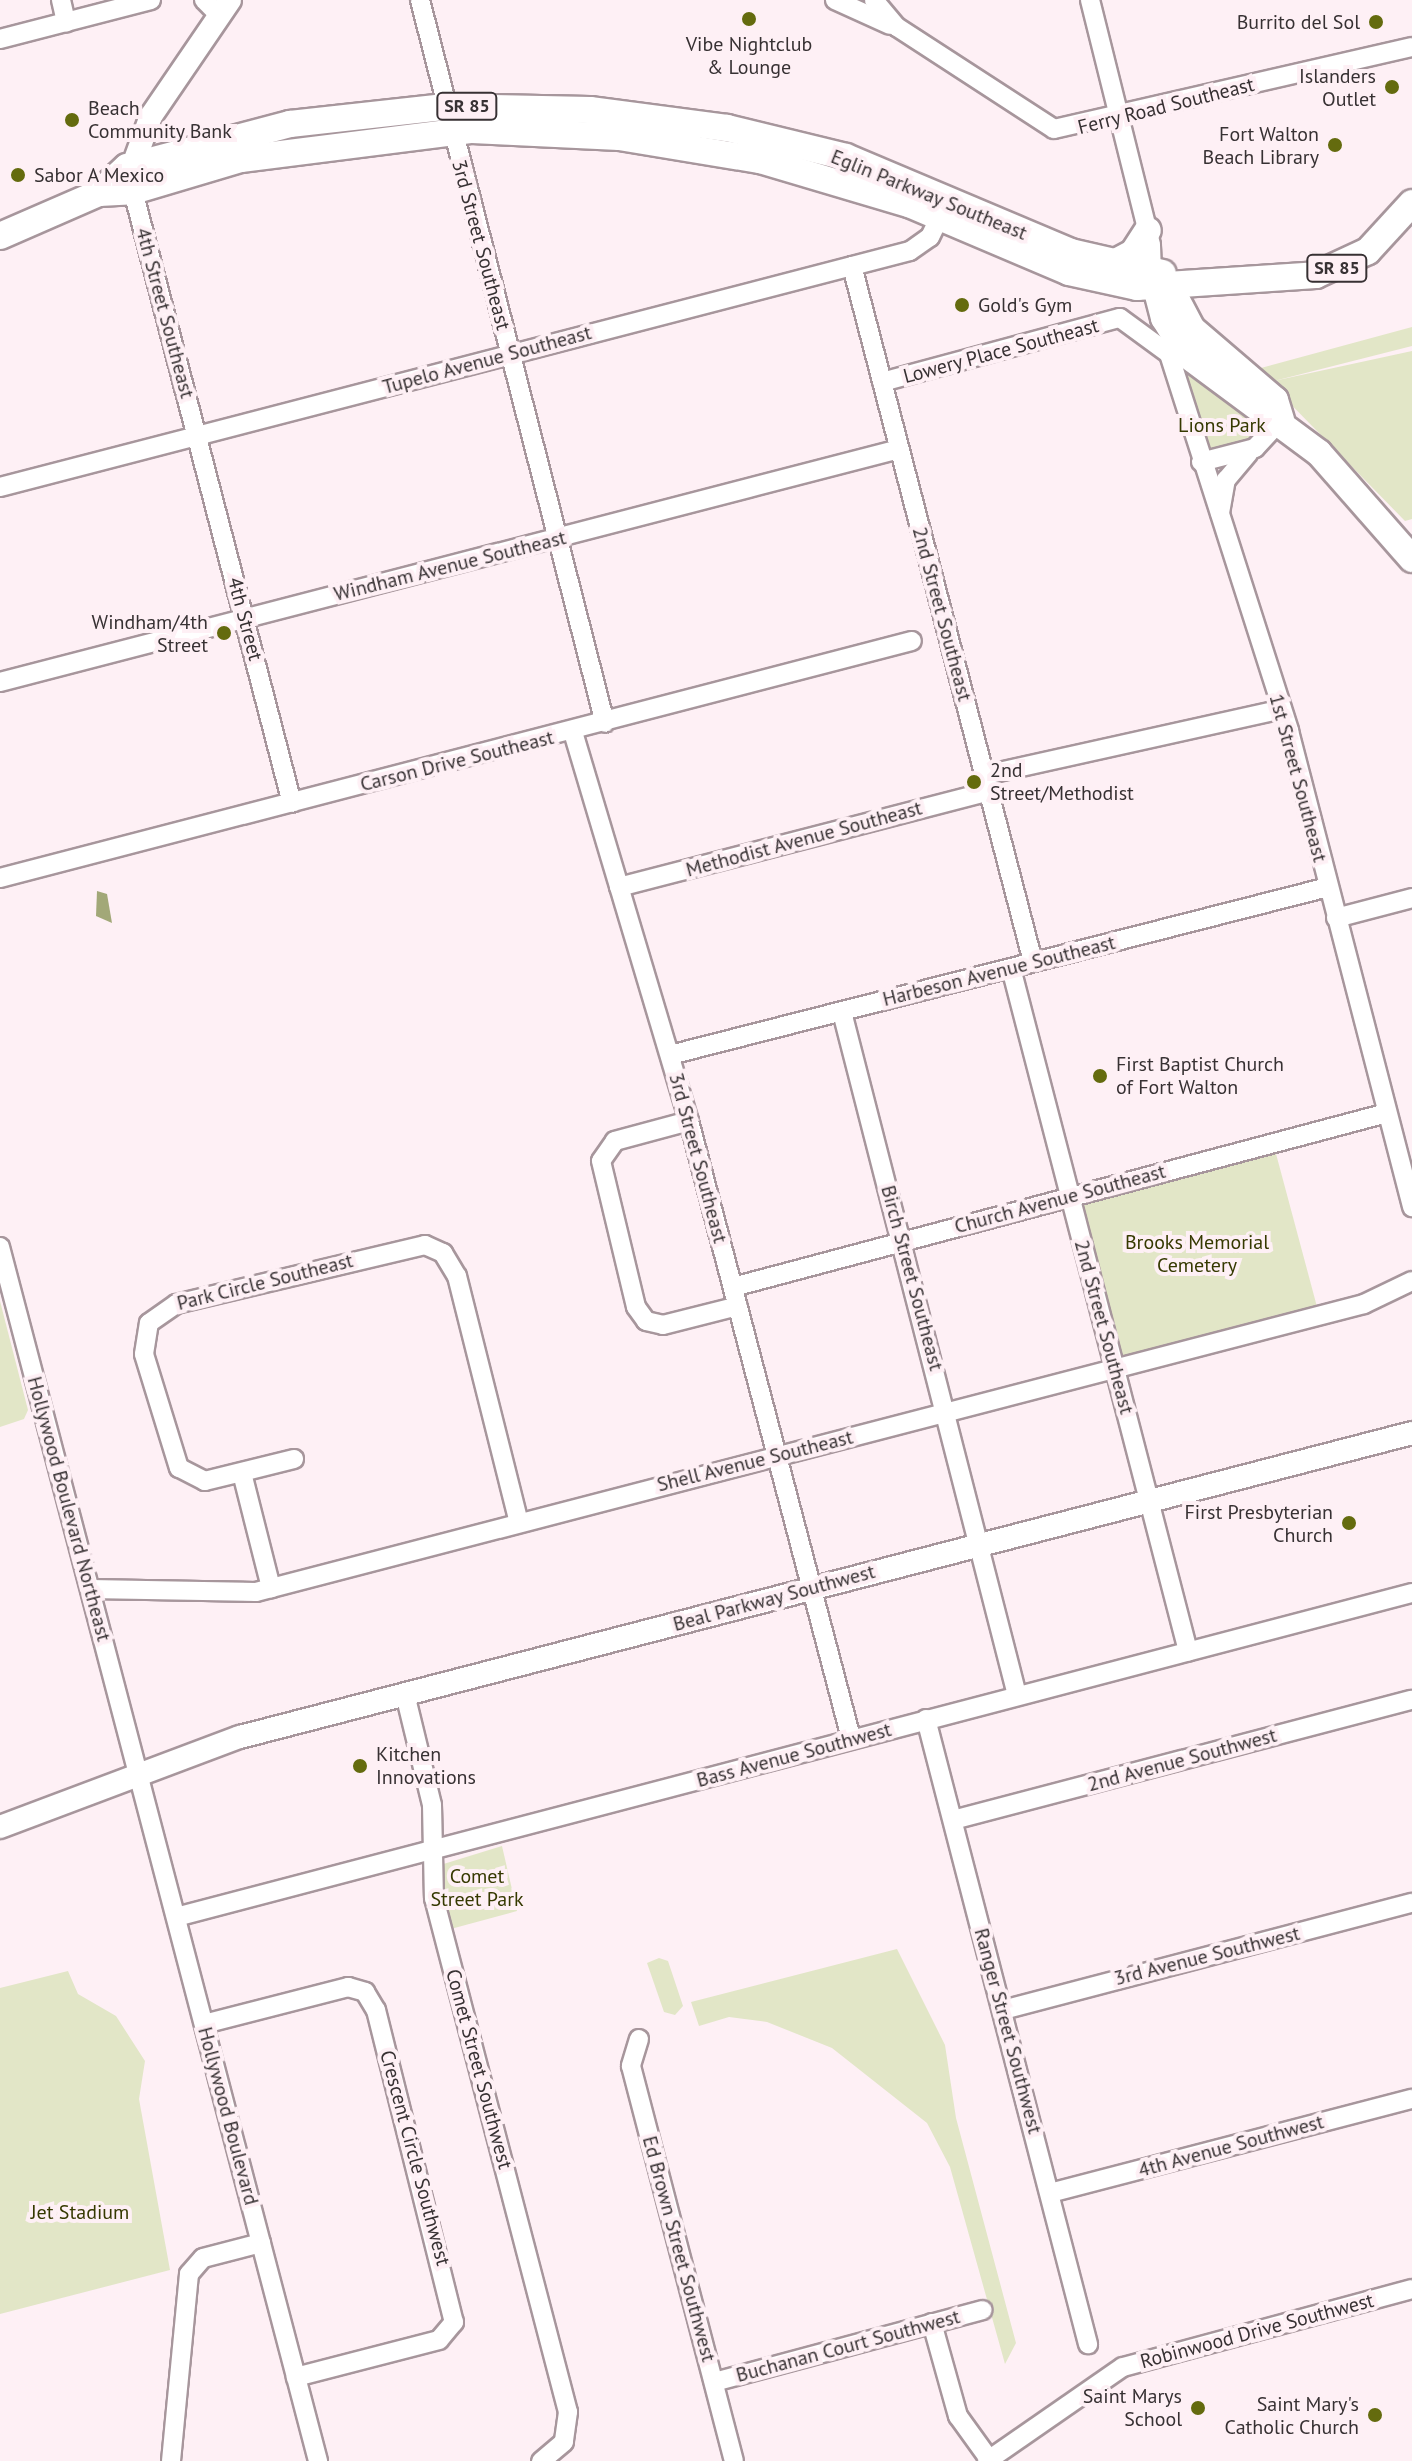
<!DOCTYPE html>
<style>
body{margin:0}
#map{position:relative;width:1412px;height:2461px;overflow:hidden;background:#fef0f5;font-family:"PT Sans",sans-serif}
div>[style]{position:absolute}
.green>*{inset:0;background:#e2e6c7;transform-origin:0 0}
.water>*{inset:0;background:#a2a878}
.roads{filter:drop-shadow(2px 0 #a7969c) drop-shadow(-2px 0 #a7969c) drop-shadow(0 2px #a7969c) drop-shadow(0 -2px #a7969c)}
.minor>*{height:18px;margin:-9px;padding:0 9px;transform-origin:9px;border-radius:9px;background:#fff}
.major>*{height:22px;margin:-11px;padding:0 11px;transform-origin:11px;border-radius:11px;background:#fff}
.highway>*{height:26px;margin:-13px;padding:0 13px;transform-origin:13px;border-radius:13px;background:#fff}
.dots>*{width:22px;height:22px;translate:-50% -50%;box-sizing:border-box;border:4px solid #fef0f5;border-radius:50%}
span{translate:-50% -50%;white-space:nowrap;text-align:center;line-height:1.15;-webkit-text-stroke:8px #fef0f5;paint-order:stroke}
.shield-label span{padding:2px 6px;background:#fef0f5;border:2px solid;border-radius:6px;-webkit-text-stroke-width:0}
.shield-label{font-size:18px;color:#373133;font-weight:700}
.poi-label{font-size:20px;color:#373133}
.right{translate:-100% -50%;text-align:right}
.left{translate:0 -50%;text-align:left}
.street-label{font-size:20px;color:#373133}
.park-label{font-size:20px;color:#353900}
</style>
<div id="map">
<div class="green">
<i style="clip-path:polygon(1412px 327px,1412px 346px,1266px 383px,1250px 371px)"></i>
<i style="clip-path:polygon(1178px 351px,1260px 422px,1252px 442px,1204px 455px)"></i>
<i style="clip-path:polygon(1412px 351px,1412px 519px,1405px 521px,1269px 382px)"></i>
<i style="left:1275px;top:1150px;width:162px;height:205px;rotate:75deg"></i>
<i style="clip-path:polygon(0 1301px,28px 1410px,24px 1419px,0 1427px)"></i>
<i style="clip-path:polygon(502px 1846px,517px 1911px,447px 1930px,437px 1866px)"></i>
<i style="clip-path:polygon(897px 1949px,945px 2045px,956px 2118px,1016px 2343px,1005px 2364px,950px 2167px,927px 2123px,832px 2048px,767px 2022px,729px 2017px,699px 2026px,691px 2002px)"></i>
<i style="clip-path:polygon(659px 1958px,668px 1961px,683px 2006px,675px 2015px,664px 2012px,647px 1963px)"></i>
<i style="clip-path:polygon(68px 1971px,78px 1994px,116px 2016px,145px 2061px,139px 2099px,170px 2270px,0 2314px,0 1988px)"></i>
</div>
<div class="water">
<i style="clip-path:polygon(97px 891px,107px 894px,112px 923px,96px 916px)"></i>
</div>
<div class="roads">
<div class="minor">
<i style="left:61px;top:0;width:23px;rotate:77deg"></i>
<i style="left:204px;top:0;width:20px;rotate:45deg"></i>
<i style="left:420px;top:0;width:746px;rotate:75.65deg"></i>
<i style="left:835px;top:0;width:60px;rotate:24.4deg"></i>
<i style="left:874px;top:0;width:35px;rotate:50deg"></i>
<i style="left:897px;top:27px;width:187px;rotate:33deg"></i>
<i style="left:1054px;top:129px;width:367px;rotate:-12.9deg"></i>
<i style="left:1090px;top:0;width:252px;rotate:76deg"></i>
<i style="left:1151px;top:245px;width:27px;rotate:88deg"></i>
<i style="left:0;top:39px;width:156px;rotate:-14.5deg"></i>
<i style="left:133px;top:191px;width:632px;rotate:75.44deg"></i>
<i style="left:852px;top:266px;width:719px;rotate:75.42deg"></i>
<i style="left:882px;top:382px;width:246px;rotate:-15.1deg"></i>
<i style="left:1120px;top:318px;width:61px;rotate:36.3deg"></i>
<i style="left:1169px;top:354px;width:396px;rotate:72.3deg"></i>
<i style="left:1289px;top:731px;width:492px;rotate:75.5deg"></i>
<i style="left:1201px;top:462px;width:56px;rotate:-14.5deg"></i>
<i style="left:1255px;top:448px;width:38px;rotate:-47deg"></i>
<i style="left:0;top:487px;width:940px;rotate:-14.54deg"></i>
<i style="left:910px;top:251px;width:24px;rotate:-35deg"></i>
<i style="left:930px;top:237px;width:32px;rotate:-64deg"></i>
<i style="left:1220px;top:513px;width:34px;rotate:-80deg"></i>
<i style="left:1226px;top:480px;width:35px;rotate:-50deg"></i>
<i style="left:0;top:682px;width:929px;rotate:-14.53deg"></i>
<i style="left:573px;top:732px;width:406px;rotate:73.4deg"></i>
<i style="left:689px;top:1121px;width:638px;rotate:75.29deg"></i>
<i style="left:985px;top:775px;width:304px;rotate:-12.5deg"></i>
<i style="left:0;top:878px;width:942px;rotate:-14.57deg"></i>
<i style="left:619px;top:887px;width:382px;rotate:-14.5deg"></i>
<i style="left:1336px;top:918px;width:79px;rotate:-14.7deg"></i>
<i style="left:1011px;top:968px;width:706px;rotate:75.47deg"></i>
<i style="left:842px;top:1012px;width:705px;rotate:75.63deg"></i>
<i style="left:670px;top:1055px;width:679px;rotate:-14.32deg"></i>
<i style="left:689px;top:1121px;width:77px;rotate:164.9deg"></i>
<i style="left:615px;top:1141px;width:24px;rotate:125deg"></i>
<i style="left:601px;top:1161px;width:150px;rotate:76.5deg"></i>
<i style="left:636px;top:1307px;width:17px;rotate:54deg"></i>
<i style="left:646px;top:1321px;width:17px;rotate:13deg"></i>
<i style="left:663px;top:1325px;width:77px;rotate:-14.2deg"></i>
<i style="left:0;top:1247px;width:1255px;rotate:75.32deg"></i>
<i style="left:733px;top:1287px;width:677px;rotate:-14.9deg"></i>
<i style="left:294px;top:1459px;width:92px;rotate:166.1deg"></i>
<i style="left:205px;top:1481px;width:29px;rotate:-153deg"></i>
<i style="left:179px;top:1468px;width:119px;rotate:-107.1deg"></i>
<i style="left:144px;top:1354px;width:31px;rotate:-81deg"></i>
<i style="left:149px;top:1323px;width:33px;rotate:-35deg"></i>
<i style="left:176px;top:1304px;width:256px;rotate:-13.3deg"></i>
<i style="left:425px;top:1245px;width:20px;rotate:24deg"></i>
<i style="left:443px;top:1253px;width:27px;rotate:59deg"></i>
<i style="left:457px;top:1276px;width:254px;rotate:75.9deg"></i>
<i style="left:242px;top:1473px;width:119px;rotate:75.8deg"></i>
<i style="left:90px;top:1589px;width:166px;rotate:1deg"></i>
<i style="left:256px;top:1592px;width:1145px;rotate:-14.57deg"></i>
<i style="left:1364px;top:1304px;width:53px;rotate:-25.6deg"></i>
<i style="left:405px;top:1694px;width:114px;rotate:76.3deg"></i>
<i style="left:432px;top:1805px;width:93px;rotate:88.8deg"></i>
<i style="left:434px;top:1898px;width:531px;rotate:75.39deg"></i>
<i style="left:568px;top:2412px;width:30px;rotate:98deg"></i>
<i style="left:564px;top:2442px;width:30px;rotate:140deg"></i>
<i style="left:926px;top:1719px;width:646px;rotate:75.47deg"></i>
<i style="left:953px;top:1820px;width:474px;rotate:-14.7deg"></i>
<i style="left:176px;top:1917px;width:1278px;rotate:-14.69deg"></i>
<i style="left:1003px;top:2010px;width:423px;rotate:-14.7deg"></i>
<i style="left:204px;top:2024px;width:149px;rotate:-14.4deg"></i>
<i style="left:348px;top:1987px;width:18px;rotate:16deg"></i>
<i style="left:365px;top:1992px;width:21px;rotate:59deg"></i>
<i style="left:376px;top:2010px;width:322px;rotate:76deg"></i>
<i style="left:454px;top:2322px;width:23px;rotate:130deg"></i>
<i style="left:439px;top:2340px;width:148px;rotate:165.5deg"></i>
<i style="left:639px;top:2039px;width:28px;rotate:107deg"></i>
<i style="left:631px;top:2066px;width:408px;rotate:75.4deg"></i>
<i style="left:1050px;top:2193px;width:374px;rotate:-14.6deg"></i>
<i style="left:932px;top:2323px;width:97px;rotate:74.4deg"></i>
<i style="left:958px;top:2416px;width:53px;rotate:54.2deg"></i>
<i style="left:714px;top:2382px;width:278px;rotate:-15deg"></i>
<i style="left:171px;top:2461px;width:188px;rotate:-84.5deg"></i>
<i style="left:189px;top:2274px;width:21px;rotate:-49deg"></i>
<i style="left:203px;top:2258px;width:60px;rotate:-14.5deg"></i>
<i style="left:987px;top:2461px;width:165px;rotate:-34.7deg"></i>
<i style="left:1123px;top:2367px;width:299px;rotate:-15.1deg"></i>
</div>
<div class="major">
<i style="left:129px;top:176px;width:64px;rotate:-69.9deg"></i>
<i style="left:151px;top:116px;width:140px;rotate:-55.7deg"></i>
<i style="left:0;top:1827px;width:256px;rotate:-20.6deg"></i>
<i style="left:240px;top:1737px;width:1211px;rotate:-14.54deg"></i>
</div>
<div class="highway">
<i style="left:99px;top:193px;width:38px;rotate:-43deg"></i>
<i style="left:127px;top:167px;width:169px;rotate:-14.8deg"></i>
<i style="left:290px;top:124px;width:156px;rotate:-6.3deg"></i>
<i style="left:445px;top:107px;width:145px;rotate:1.2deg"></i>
<i style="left:590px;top:110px;width:138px;rotate:7.5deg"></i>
<i style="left:727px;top:128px;width:122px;rotate:13.7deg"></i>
<i style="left:846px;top:157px;width:244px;rotate:22.9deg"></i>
<i style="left:1071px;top:252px;width:94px;rotate:12.9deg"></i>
<i style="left:0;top:236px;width:108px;rotate:-23.5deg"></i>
<i style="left:99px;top:193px;width:34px;rotate:-3deg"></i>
<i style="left:133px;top:191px;width:113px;rotate:-16.5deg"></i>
<i style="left:241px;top:159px;width:233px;rotate:-7.2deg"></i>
<i style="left:472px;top:130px;width:147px;rotate:2.7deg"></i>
<i style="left:619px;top:137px;width:143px;rotate:9.3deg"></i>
<i style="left:760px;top:160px;width:155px;rotate:16.5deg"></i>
<i style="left:909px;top:204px;width:174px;rotate:23deg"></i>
<i style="left:1069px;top:272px;width:70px;rotate:12.4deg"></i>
<i style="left:1137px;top:287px;width:179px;rotate:-3.8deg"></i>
<i style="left:1316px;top:275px;width:57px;rotate:-24.8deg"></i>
<i style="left:1368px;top:251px;width:65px;rotate:-47.5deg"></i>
<i style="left:1112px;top:264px;width:24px;rotate:-28deg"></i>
<i style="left:1133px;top:253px;width:27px;rotate:-57deg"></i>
<i style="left:1152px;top:272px;width:48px;rotate:75.4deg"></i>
<i style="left:1164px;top:318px;width:44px;rotate:58.1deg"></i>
<i style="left:1187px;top:355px;width:164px;rotate:36.6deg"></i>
<i style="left:1319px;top:453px;width:141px;rotate:48.7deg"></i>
<i style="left:1171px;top:289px;width:45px;rotate:62.3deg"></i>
<i style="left:1192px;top:329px;width:109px;rotate:40.5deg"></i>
<i style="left:1275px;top:400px;width:21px;rotate:73deg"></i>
</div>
</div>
<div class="dots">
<i style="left:749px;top:19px;background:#646b0e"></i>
<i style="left:1376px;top:22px;background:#646b0e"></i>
<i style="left:1392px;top:87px;background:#646b0e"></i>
<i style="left:72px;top:120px;background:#646b0e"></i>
<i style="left:1335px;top:145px;background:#646b0e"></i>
<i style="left:18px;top:175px;background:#646b0e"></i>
<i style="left:962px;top:305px;background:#646b0e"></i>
<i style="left:224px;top:633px;background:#646b0e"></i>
<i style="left:974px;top:782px;background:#646b0e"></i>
<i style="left:1100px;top:1076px;background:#646b0e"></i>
<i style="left:1349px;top:1523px;background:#646b0e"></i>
<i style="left:360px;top:1766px;background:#646b0e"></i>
<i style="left:1198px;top:2408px;background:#646b0e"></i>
<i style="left:1375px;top:2415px;background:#646b0e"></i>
</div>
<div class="shield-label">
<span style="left:467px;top:106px">SR 85</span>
<span style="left:1337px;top:268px">SR 85</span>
</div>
<div class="poi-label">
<span class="right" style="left:1360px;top:22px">Burrito del Sol</span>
<span style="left:749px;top:56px">Vibe Nightclub<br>&amp; Lounge</span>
<span class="right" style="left:1376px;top:88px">Islanders<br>Outlet</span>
<span class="left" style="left:88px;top:120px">Beach<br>Community Bank</span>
<span class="right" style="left:1319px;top:146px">Fort Walton<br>Beach Library</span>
<span class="left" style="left:34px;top:175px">Sabor A Mexico</span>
<span class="left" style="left:978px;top:305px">Gold's Gym</span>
<span class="right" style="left:208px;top:634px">Windham/4th<br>Street</span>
<span class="left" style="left:990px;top:782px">2nd<br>Street/Methodist</span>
<span class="left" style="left:1116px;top:1076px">First Baptist Church<br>of Fort Walton</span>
<span class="right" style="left:1333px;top:1524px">First Presbyterian<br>Church</span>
<span class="left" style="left:376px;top:1766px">Kitchen<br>Innovations</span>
<span class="right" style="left:1182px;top:2408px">Saint Marys<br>School</span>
<span class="right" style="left:1359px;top:2416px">Saint Mary's<br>Catholic Church</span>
</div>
<div class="street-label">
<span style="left:1166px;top:106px;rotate:-14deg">Ferry Road Southeast</span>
<span style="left:929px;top:195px;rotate:22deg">Eglin Parkway Southeast</span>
<span style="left:481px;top:245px;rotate:75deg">3rd Street Southeast</span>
<span style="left:165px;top:313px;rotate:75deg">4th Street Southeast</span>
<span style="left:1001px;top:351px;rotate:-15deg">Lowery Place Southeast</span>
<span style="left:487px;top:360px;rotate:-15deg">Tupelo Avenue Southeast</span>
<span style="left:450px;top:566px;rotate:-14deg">Windham Avenue Southeast</span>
<span style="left:942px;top:614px;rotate:75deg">2nd Street Southeast</span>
<span style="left:245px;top:619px;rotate:75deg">4th Street</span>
<span style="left:457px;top:761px;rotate:-14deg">Carson Drive Southeast</span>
<span style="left:1298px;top:778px;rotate:75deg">1st Street Southeast</span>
<span style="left:804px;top:839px;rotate:-15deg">Methodist Avenue Southeast</span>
<span style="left:999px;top:971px;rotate:-14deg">Harbeson Avenue Southeast</span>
<span style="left:698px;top:1158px;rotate:75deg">3rd Street Southeast</span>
<span style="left:1060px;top:1199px;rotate:-15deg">Church Avenue Southeast</span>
<span style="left:912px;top:1278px;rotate:75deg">Birch Street Southeast</span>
<span style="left:265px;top:1282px;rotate:-14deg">Park Circle Southeast</span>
<span style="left:1104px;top:1327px;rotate:75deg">2nd Street Southeast</span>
<span style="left:755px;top:1461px;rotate:-14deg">Shell Avenue Southeast</span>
<span style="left:69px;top:1509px;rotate:75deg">Hollywood Boulevard Northeast</span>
<span style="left:774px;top:1598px;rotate:-15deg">Beal Parkway Southwest</span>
<span style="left:794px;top:1755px;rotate:-15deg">Bass Avenue Southwest</span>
<span style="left:1182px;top:1760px;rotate:-15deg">2nd Avenue Southwest</span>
<span style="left:1207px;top:1956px;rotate:-14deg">3rd Avenue Southwest</span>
<span style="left:1008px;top:2031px;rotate:75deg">Ranger Street Southwest</span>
<span style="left:479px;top:2069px;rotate:75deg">Comet Street Southwest</span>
<span style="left:228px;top:2116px;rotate:75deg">Hollywood Boulevard</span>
<span style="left:1231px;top:2146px;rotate:-15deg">4th Avenue Southwest</span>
<span style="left:415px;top:2158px;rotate:75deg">Crescent Circle Southwest</span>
<span style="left:679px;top:2249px;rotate:75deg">Ed Brown Street Southwest</span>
<span style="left:1257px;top:2331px;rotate:-15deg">Robinwood Drive Southwest</span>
<span style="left:848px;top:2346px;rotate:-15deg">Buchanan Court Southwest</span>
</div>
<div class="park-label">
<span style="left:1222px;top:425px">Lions Park</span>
<span style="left:1197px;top:1254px">Brooks Memorial<br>Cemetery</span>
<span style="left:477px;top:1888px">Comet<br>Street Park</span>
<span style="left:80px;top:2212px">Jet Stadium</span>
</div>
</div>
